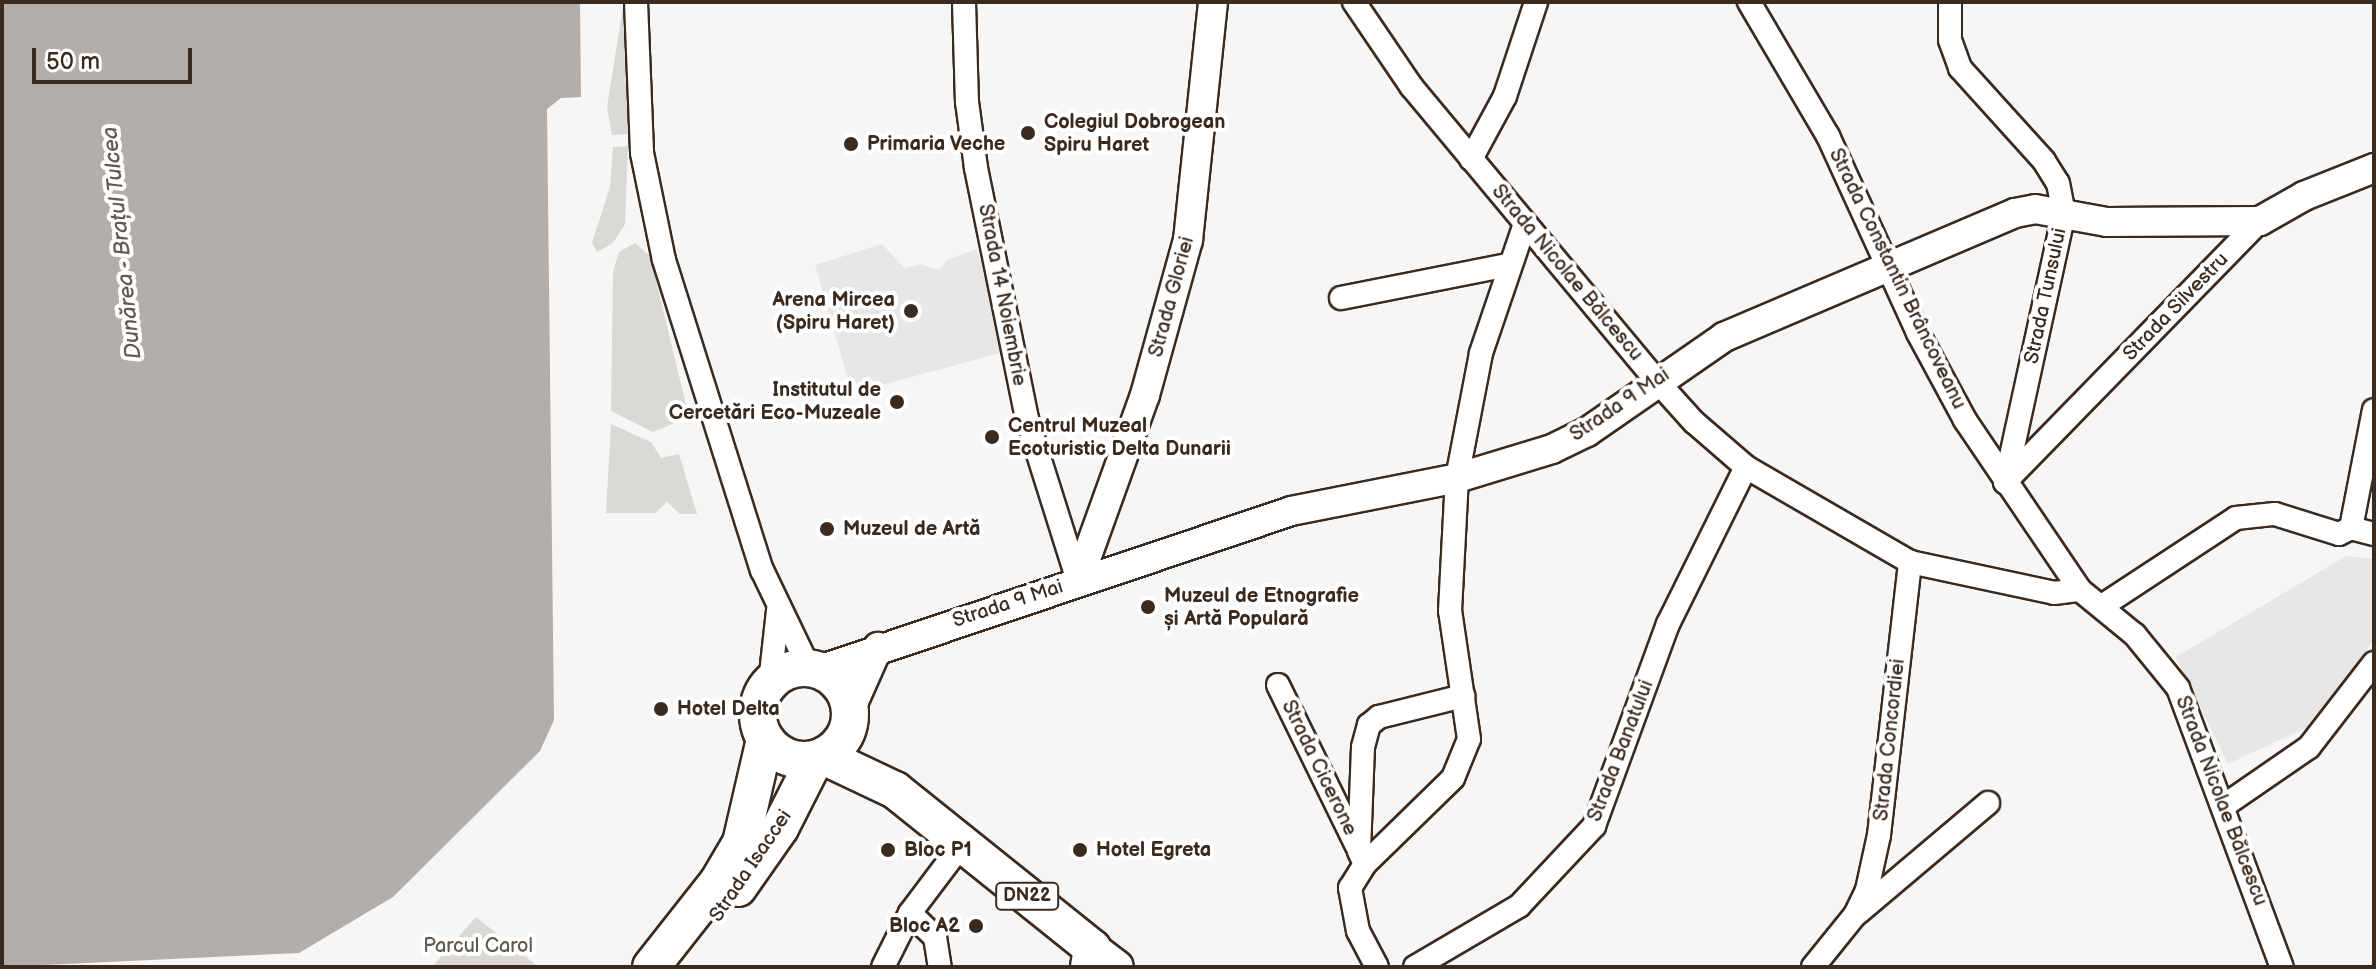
<!DOCTYPE html>
<meta charset="utf-8">
<style>
body{margin:0}
#map{position:relative;width:2376px;height:969px;overflow:hidden;background:#f7f6f6;font-family:"Balsamiq Sans",sans-serif}
div>[style]{position:absolute}
.built>*{inset:0;background:#e9e7e6}
.green>*{inset:0;background:#dbd9d6}
.water>*{inset:0;background:#b4aeaa}
.roads{filter:drop-shadow(2px 0 #3b2a1e) drop-shadow(-2px 0 #3b2a1e) drop-shadow(0 2px #3b2a1e) drop-shadow(0 -2px #3b2a1e)}
.minor>*{height:22px;margin:-11px;padding:0 11px;transform-origin:11px;border-radius:11px;background:#fff}
.tertiary>*{height:28px;margin:-14px;padding:0 14px;transform-origin:14px;border-radius:14px;background:#fff}
.secondary>*{height:32px;margin:-16px;padding:0 16px;transform-origin:16px;border-radius:16px;background:#fff}
.primary>*{height:36px;margin:-18px;padding:0 18px;transform-origin:18px;border-radius:18px;background:#fff}
.primary>.ring{margin:-18px;padding:0;box-sizing:content-box;background:none;border:36px solid #fff;border-radius:50%}
.dots>*{width:22px;height:22px;translate:-50% -50%;box-sizing:border-box;border:4px solid #fff;border-radius:50%}
span{translate:-50% -50%;white-space:nowrap;text-align:center;line-height:1.15;-webkit-text-stroke:8px #fff;paint-order:stroke}
.shield-label span{padding:2px 6px;background:#fff;border:2px solid;border-radius:6px;-webkit-text-stroke-width:0}
.shield-label{font-size:18px;color:#3b2a1e;font-weight:700}
.poi-label{font-size:20px;color:#3b2a1e;font-weight:700}
.left{translate:0 -50%;text-align:left}
.right{translate:-100% -50%;text-align:right}
.street-label{font-size:20px;color:#3b2a1e}
.park-label{font-size:20px;color:#63564c}
.water-label{font-size:22px;color:#65584f;font-style:italic}
.frame{position:absolute;inset:0;border:4px solid #3b2a1e;pointer-events:none}
.scale{position:absolute;left:32px;top:48px;width:160px;height:36px;box-sizing:border-box;border:4px solid #3b2a1e;border-top:0;padding-left:10px;font-size:24px;line-height:28px;white-space:nowrap;color:#3b2a1e;-webkit-text-stroke:6px #fff;paint-order:stroke}
</style>
<div id="map">
<div class="built">
<i style="clip-path:polygon(882px 244px,904px 268px,921px 264px,939px 270px,947px 260px,977px 249px,1004px 352px,852px 393px,815px 265px)"></i>
<i style="clip-path:polygon(2346px 556px,2374px 559px,2374px 639px,2310px 726px,2228px 764px,2176px 657px)"></i>
</div>
<div class="green">
<i style="clip-path:polygon(623px 7px,628px 134px,612px 135px,607px 107px)"></i>
<i style="clip-path:polygon(628px 146px,625px 224px,613px 243px,597px 252px,592px 243px,610px 187px,613px 147px)"></i>
<i style="clip-path:polygon(635px 243px,650px 256px,689px 417px,653px 432px,611px 411px,613px 272px,619px 252px)"></i>
<i style="clip-path:polygon(611px 424px,651px 442px,661px 458px,679px 454px,697px 514px,680px 514px,667px 502px,655px 513px,606px 513px)"></i>
<i style="clip-path:polygon(476px 917px,539px 967px,432px 967px)"></i>
</div>
<div class="water">
<i style="clip-path:polygon(2px 2px,580px 2px,581px 97px,561px 98px,547px 109px,554px 720px,540px 751px,393px 897px,299px 953px,2px 967px)"></i>
</div>
<div class="roads">
<div class="minor">
<i style="left:636px;top:2px;width:151px;rotate:87.7deg"></i>
<i style="left:642px;top:153px;width:109px;rotate:78.4deg"></i>
<i style="left:664px;top:260px;width:325px;rotate:72.5deg"></i>
<i style="left:762px;top:570px;width:109px;rotate:64.4deg"></i>
<i style="left:964px;top:2px;width:100px;rotate:88.3deg"></i>
<i style="left:967px;top:102px;width:67px;rotate:82.2deg"></i>
<i style="left:976px;top:168px;width:256px;rotate:78.5deg"></i>
<i style="left:1027px;top:419px;width:170px;rotate:72.5deg"></i>
<i style="left:1354px;top:2px;width:102px;rotate:55.8deg"></i>
<i style="left:1411px;top:86px;width:383px;rotate:50.2deg"></i>
<i style="left:1656px;top:380px;width:57px;rotate:47.9deg"></i>
<i style="left:1694px;top:422px;width:69px;rotate:40.9deg"></i>
<i style="left:1746px;top:467px;width:190px;rotate:30.1deg"></i>
<i style="left:1910px;top:562px;width:147px;rotate:12.1deg"></i>
<i style="left:2054px;top:593px;width:26px;rotate:-7deg"></i>
<i style="left:2080px;top:590px;width:71px;rotate:39.3deg"></i>
<i style="left:2135px;top:635px;width:68px;rotate:50.9deg"></i>
<i style="left:2178px;top:688px;width:298px;rotate:69.6deg"></i>
<i style="left:1749px;top:2px;width:156px;rotate:59.5deg"></i>
<i style="left:1828px;top:136px;width:217px;rotate:65.4deg"></i>
<i style="left:1918px;top:333px;width:99px;rotate:61.6deg"></i>
<i style="left:1965px;top:420px;width:205px;rotate:55.9deg"></i>
<i style="left:1950px;top:2px;width:38px;rotate:90deg"></i>
<i style="left:1950px;top:40px;width:30px;rotate:70deg"></i>
<i style="left:1960px;top:68px;width:125px;rotate:47.9deg"></i>
<i style="left:2044px;top:161px;width:26px;rotate:58deg"></i>
<i style="left:2058px;top:183px;width:31px;rotate:79deg"></i>
<i style="left:2064px;top:213px;width:276px;rotate:102.3deg"></i>
<i style="left:1471px;top:159px;width:72px;rotate:-61.6deg"></i>
<i style="left:1505px;top:96px;width:99px;rotate:-71.7deg"></i>
<i style="left:1341px;top:298px;width:170px;rotate:-11.2deg"></i>
<i style="left:2005px;top:482px;width:365px;rotate:-45.7deg"></i>
<i style="left:2351px;top:528px;width:120px;rotate:-79deg"></i>
<i style="left:2102px;top:606px;width:160px;rotate:-33.3deg"></i>
<i style="left:2236px;top:518px;width:39px;rotate:-6deg"></i>
<i style="left:2275px;top:514px;width:67px;rotate:17.4deg"></i>
<i style="left:2339px;top:534px;width:13px;rotate:-27deg"></i>
<i style="left:2351px;top:528px;width:24px;rotate:15deg"></i>
<i style="left:770px;top:683px;width:73px;rotate:-83.7deg"></i>
<i style="left:1278px;top:685px;width:179px;rotate:63.9deg"></i>
<i style="left:2225px;top:805px;width:102px;rotate:-34.6deg"></i>
<i style="left:2309px;top:747px;width:106px;rotate:-52.3deg"></i>
<i style="left:1365px;top:864px;width:14px;rotate:-115deg"></i>
<i style="left:1359px;top:851px;width:104px;rotate:-87.8deg"></i>
<i style="left:1363px;top:747px;width:23px;rotate:-75deg"></i>
<i style="left:1369px;top:725px;width:13px;rotate:-39deg"></i>
<i style="left:1379px;top:717px;width:87px;rotate:-14deg"></i>
<i style="left:1859px;top:912px;width:169px;rotate:-40.2deg"></i>
<i style="left:910px;top:913px;width:35px;rotate:44deg"></i>
<i style="left:935px;top:937px;width:30px;rotate:81deg"></i>
<i style="left:883px;top:967px;width:60px;rotate:-63.4deg"></i>
<i style="left:910px;top:913px;width:86px;rotate:-53deg"></i>
<i style="left:1377px;top:967px;width:41px;rotate:-117.8deg"></i>
<i style="left:1358px;top:931px;width:44px;rotate:-100.5deg"></i>
<i style="left:1350px;top:888px;width:28px;rotate:-58deg"></i>
<i style="left:1365px;top:864px;width:123px;rotate:-44.3deg"></i>
<i style="left:1453px;top:778px;width:42px;rotate:-67.7deg"></i>
<i style="left:1469px;top:739px;width:129px;rotate:-98.4deg"></i>
<i style="left:1450px;top:611px;width:133px;rotate:-87deg"></i>
<i style="left:1457px;top:478px;width:127px;rotate:-79.1deg"></i>
<i style="left:1481px;top:353px;width:136px;rotate:-71.2deg"></i>
<i style="left:1415px;top:967px;width:121px;rotate:-30.4deg"></i>
<i style="left:1519px;top:906px;width:110px;rotate:-46.8deg"></i>
<i style="left:1594px;top:826px;width:215px;rotate:-69.9deg"></i>
<i style="left:1668px;top:624px;width:175px;rotate:-63.6deg"></i>
<i style="left:1813px;top:967px;width:67px;rotate:-51.1deg"></i>
<i style="left:1855px;top:915px;width:28px;rotate:-64deg"></i>
<i style="left:1867px;top:890px;width:56px;rotate:-77.7deg"></i>
<i style="left:1879px;top:835px;width:275px;rotate:-83.5deg"></i>
</div>
<div class="tertiary">
<i style="left:1078px;top:581px;width:198px;rotate:-70.2deg"></i>
<i style="left:1145px;top:395px;width:161px;rotate:-74.5deg"></i>
<i style="left:1188px;top:240px;width:239px;rotate:-84deg"></i>
<i style="left:819px;top:670px;width:498px;rotate:-18.6deg"></i>
<i style="left:1291px;top:511px;width:169px;rotate:-11.2deg"></i>
<i style="left:1457px;top:478px;width:99px;rotate:-17deg"></i>
<i style="left:1552px;top:449px;width:39px;rotate:-26deg"></i>
<i style="left:1587px;top:432px;width:167px;rotate:-34.7deg"></i>
<i style="left:1724px;top:337px;width:316px;rotate:-23.1deg"></i>
<i style="left:2015px;top:213px;width:20px;rotate:-11deg"></i>
<i style="left:2035px;top:209px;width:73px;rotate:10.2deg"></i>
<i style="left:2107px;top:222px;width:153px;rotate:-0.4deg"></i>
<i style="left:2260px;top:221px;width:51px;rotate:-29.6deg"></i>
<i style="left:2304px;top:196px;width:75px;rotate:-21.8deg"></i>
<i style="left:851px;top:708px;width:67px;rotate:-66.1deg"></i>
</div>
<div class="secondary">
<i style="left:1092px;top:948px;width:31px;rotate:37deg"></i>
</div>
<div class="primary">
<i class="ring" style="left:758px;top:668px;width:56px;height:56px"></i>
<i style="left:823px;top:756px;width:80px;rotate:25.3deg"></i>
<i style="left:895px;top:790px;width:253px;rotate:38.7deg"></i>
<i style="left:1092px;top:948px;width:19px;rotate:99deg"></i>
<i style="left:738px;top:888px;width:73px;rotate:-55deg"></i>
<i style="left:780px;top:828px;width:77px;rotate:-63.1deg"></i>
<i style="left:651px;top:967px;width:108px;rotate:-51.8deg"></i>
<i style="left:718px;top:882px;width:45px;rotate:-59.5deg"></i>
<i style="left:741px;top:843px;width:107px;rotate:-77deg"></i>
</div>
</div>
<div class="dots">
<i style="left:1028px;top:133px;background:#3b2a1e"></i>
<i style="left:851px;top:144px;background:#3b2a1e"></i>
<i style="left:911px;top:311px;background:#3b2a1e"></i>
<i style="left:897px;top:402px;background:#3b2a1e"></i>
<i style="left:992px;top:437px;background:#3b2a1e"></i>
<i style="left:827px;top:529px;background:#3b2a1e"></i>
<i style="left:1148px;top:607px;background:#3b2a1e"></i>
<i style="left:661px;top:709px;background:#3b2a1e"></i>
<i style="left:888px;top:850px;background:#3b2a1e"></i>
<i style="left:1080px;top:850px;background:#3b2a1e"></i>
<i style="left:976px;top:926px;background:#3b2a1e"></i>
</div>
<div class="shield-label">
<span style="left:1027px;top:896px">DN22</span>
</div>
<div class="poi-label">
<span class="left" style="left:1044px;top:134px">Colegiul Dobrogean<br>Spiru Haret</span>
<span class="left" style="left:867px;top:144px">Primaria Veche</span>
<span class="right" style="left:895px;top:312px">Arena Mircea<br>(Spiru Haret)</span>
<span class="right" style="left:881px;top:402px">Institutul de<br>Cercetări Eco-Muzeale</span>
<span class="left" style="left:1008px;top:438px">Centrul Muzeal<br>Ecoturistic Delta Dunarii</span>
<span class="left" style="left:843px;top:529px">Muzeul de Artă</span>
<span class="left" style="left:1164px;top:608px">Muzeul de Etnografie<br>și Artă Populară</span>
<span class="left" style="left:677px;top:709px">Hotel Delta</span>
<span class="left" style="left:904px;top:850px">Bloc P1</span>
<span class="left" style="left:1096px;top:850px">Hotel Egreta</span>
<span class="right" style="left:960px;top:926px">Bloc A2</span>
</div>
<div class="street-label">
<span style="left:1567px;top:273px;rotate:50deg">Strada Nicolae Bălcescu</span>
<span style="left:1897px;top:279px;rotate:64deg">Strada Constantin Brâncoveanu</span>
<span style="left:1002px;top:295px;rotate:79deg">Strada 14 Noiembrie</span>
<span style="left:2046px;top:296px;rotate:-78deg">Strada Tunsului</span>
<span style="left:1172px;top:297px;rotate:-75deg">Strada Gloriei</span>
<span style="left:2176px;top:307px;rotate:-46deg">Strada Silvestru</span>
<span style="left:1620px;top:405px;rotate:-34deg">Strada 9 Mai</span>
<span style="left:1008px;top:604px;rotate:-18deg">Strada 9 Mai</span>
<span style="left:1890px;top:740px;rotate:-84deg">Strada Concordiei</span>
<span style="left:1621px;top:751px;rotate:-69deg">Strada Banatului</span>
<span style="left:1319px;top:768px;rotate:64deg">Strada Cicerone</span>
<span style="left:2221px;top:801px;rotate:69deg">Strada Nicolae Bălcescu</span>
<span style="left:751px;top:866px;rotate:-56deg">Strada Isaccei</span>
</div>
<div class="park-label">
<span style="left:478px;top:946px">Parcul Carol</span>
</div>
<div class="water-label">
<span style="left:122px;top:243px;rotate:-96deg">Dunărea - Brațul Tulcea</span>
</div>
<div class="frame"></div>
<div class="scale">50 m</div>
</div>
